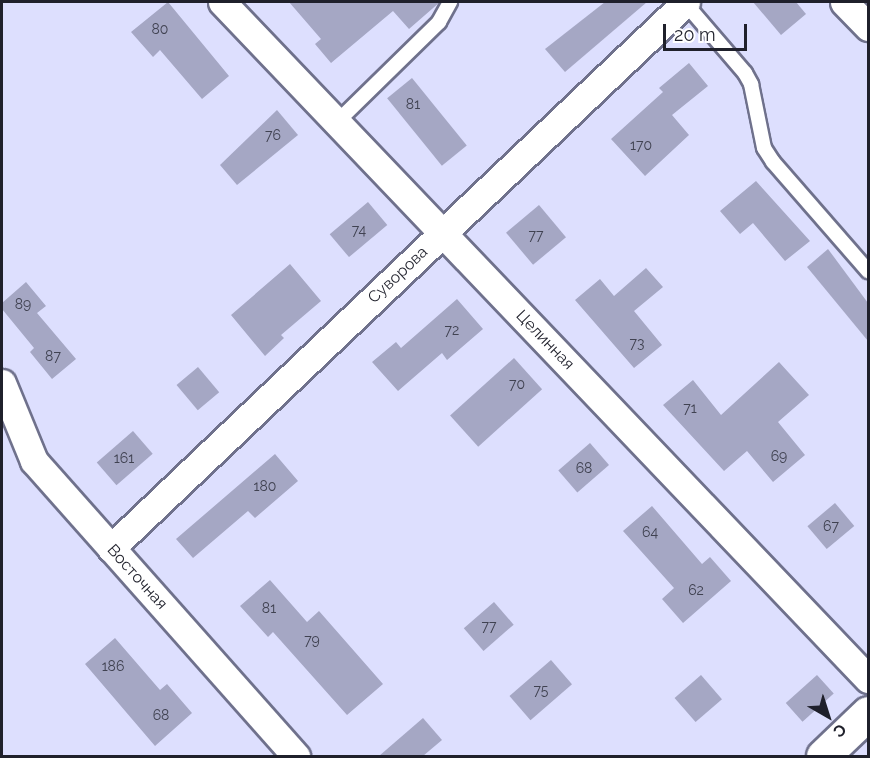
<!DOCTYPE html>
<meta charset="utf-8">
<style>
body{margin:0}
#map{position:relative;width:870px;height:758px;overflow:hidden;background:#dddffe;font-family:Raleway,sans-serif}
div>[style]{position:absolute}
.building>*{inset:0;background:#a5a7c4;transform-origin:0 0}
.roads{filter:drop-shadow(2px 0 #6f718c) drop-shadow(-2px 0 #6f718c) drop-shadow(0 2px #6f718c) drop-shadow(0 -2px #6f718c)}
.service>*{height:14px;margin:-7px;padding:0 7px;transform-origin:7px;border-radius:7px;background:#fff}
.minor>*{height:27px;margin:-13.5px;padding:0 13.5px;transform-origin:13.5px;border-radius:13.5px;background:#fff}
.tertiary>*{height:33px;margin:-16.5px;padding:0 16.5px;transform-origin:16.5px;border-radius:16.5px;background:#fff}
span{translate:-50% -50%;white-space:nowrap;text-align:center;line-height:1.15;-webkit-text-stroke:5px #fff;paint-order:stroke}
.number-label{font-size:14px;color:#404251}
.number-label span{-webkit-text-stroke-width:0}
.street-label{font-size:16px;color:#1f202b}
.frame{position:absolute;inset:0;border:3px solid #1f202b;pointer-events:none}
.north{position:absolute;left:798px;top:686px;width:60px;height:60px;-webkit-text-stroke:4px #fff;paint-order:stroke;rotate:141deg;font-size:16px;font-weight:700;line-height:24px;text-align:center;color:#1f202b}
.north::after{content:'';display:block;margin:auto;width:21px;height:27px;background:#1f202b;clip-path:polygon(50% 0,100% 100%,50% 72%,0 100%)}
.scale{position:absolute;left:663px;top:24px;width:84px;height:27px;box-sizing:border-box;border:3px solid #1f202b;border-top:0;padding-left:8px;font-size:18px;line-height:21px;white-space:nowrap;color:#1f202b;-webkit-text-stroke:4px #fff;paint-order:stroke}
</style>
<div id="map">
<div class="building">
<i style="clip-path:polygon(168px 2px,229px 76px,202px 99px,160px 50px,153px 57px,131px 32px)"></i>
<i style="clip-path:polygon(289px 2px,440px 2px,409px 29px,393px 11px,331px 63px,315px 44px,321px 39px)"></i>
<i style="clip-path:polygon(605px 2px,647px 2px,565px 72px,545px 49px)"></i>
<i style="clip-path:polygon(753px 2px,796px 2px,806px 14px,781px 35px)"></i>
<i style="clip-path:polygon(689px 63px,708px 86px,672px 115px,689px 135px,645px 176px,611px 139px,663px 92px,659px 88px)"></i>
<i style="left:412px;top:78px;width:87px;height:32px;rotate:51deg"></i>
<i style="clip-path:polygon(277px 110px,298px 135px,237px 185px,220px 165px)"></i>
<i style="clip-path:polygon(756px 181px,810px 241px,785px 261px,753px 223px,740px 234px,720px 211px)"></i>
<i style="left:368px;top:202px;width:30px;height:50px;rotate:50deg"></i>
<i style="left:539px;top:205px;width:42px;height:43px;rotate:50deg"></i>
<i style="clip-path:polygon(828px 249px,868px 303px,868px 341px,807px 267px)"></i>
<i style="clip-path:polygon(290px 264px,321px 301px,281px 335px,284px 338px,265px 356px,231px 315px)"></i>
<i style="clip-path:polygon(646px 268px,663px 287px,634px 311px,662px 345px,634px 368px,575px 300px,600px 279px,614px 296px)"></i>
<i style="clip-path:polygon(26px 282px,46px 306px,37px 313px,76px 359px,52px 379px,30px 352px,34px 348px,2px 309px,2px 303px)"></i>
<i style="clip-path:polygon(457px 299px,483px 329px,447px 360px,442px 353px,398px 391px,372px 362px,396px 342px,401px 348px)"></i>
<i style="left:514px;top:358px;width:42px;height:86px;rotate:48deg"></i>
<i style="clip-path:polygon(779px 362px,809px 395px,778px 422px,805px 455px,773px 482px,747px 451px,724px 471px,663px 405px,693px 380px,721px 415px)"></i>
<i style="left:198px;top:367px;width:33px;height:28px;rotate:50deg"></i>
<i style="left:133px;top:431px;width:30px;height:48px;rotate:49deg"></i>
<i style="left:590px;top:443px;width:29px;height:42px;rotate:49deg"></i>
<i style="clip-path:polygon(275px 454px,298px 481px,255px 518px,248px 511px,193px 558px,176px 539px)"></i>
<i style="left:835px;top:503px;width:30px;height:36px;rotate:50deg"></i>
<i style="clip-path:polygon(652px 506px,702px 564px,710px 557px,731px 581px,683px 623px,662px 599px,674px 588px,623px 531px)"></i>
<i style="clip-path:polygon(270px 580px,307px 622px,319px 611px,383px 684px,347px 715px,273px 632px,268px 637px,240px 606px)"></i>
<i style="left:494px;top:602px;width:30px;height:40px;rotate:49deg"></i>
<i style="clip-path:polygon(115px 638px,160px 690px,167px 684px,192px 713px,155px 746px,85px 664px)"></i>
<i style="left:551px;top:660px;width:32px;height:55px;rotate:49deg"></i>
<i style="left:701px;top:675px;width:32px;height:35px;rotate:49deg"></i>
<i style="left:817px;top:675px;width:25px;height:42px;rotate:48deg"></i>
<i style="clip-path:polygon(423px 718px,442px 740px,423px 756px,379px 756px)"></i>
</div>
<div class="roads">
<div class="service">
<i style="left:685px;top:3px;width:92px;rotate:49.4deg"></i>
<i style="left:745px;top:73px;width:13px;rotate:61deg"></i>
<i style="left:751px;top:84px;width:65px;rotate:78.5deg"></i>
<i style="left:764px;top:148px;width:17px;rotate:57deg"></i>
<i style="left:773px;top:162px;width:145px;rotate:48.9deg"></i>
<i style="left:337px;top:122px;width:143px;rotate:-44.4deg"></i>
<i style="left:439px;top:22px;width:23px;rotate:-61deg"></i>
</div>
<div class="minor">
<i style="left:222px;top:2px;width:936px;rotate:46.34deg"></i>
<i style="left:844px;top:2px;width:35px;rotate:46deg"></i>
<i style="left:2px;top:383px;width:84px;rotate:67.7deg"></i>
<i style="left:34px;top:461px;width:395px;rotate:48.4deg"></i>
<i style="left:111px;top:548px;width:793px;rotate:-43.52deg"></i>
</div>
<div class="tertiary">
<i style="left:823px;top:756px;width:62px;rotate:-43.7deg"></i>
</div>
</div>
<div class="number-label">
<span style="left:160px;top:29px">80</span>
<span style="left:413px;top:104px">81</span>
<span style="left:273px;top:135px">76</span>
<span style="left:641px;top:145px">170</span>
<span style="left:359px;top:230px">74</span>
<span style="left:536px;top:235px">77</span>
<span style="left:23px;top:304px">89</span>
<span style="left:452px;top:330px">72</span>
<span style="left:637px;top:343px">73</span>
<span style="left:53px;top:356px">87</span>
<span style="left:517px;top:384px">70</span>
<span style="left:690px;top:408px">71</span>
<span style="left:779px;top:456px">69</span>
<span style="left:124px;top:458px">161</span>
<span style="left:584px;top:468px">68</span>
<span style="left:265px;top:486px">180</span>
<span style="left:831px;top:526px">67</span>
<span style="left:650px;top:532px">64</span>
<span style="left:696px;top:590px">62</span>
<span style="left:269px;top:608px">81</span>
<span style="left:489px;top:626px">77</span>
<span style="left:312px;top:640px">79</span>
<span style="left:113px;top:666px">186</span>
<span style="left:541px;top:690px">75</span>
<span style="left:161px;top:715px">68</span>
</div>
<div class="street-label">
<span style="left:398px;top:275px;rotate:-43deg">Суворова</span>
<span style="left:545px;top:340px;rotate:46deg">Целинная</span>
<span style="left:137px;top:577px;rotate:48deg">Восточная</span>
</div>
<div class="frame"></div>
<div class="north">С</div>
<div class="scale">20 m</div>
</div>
